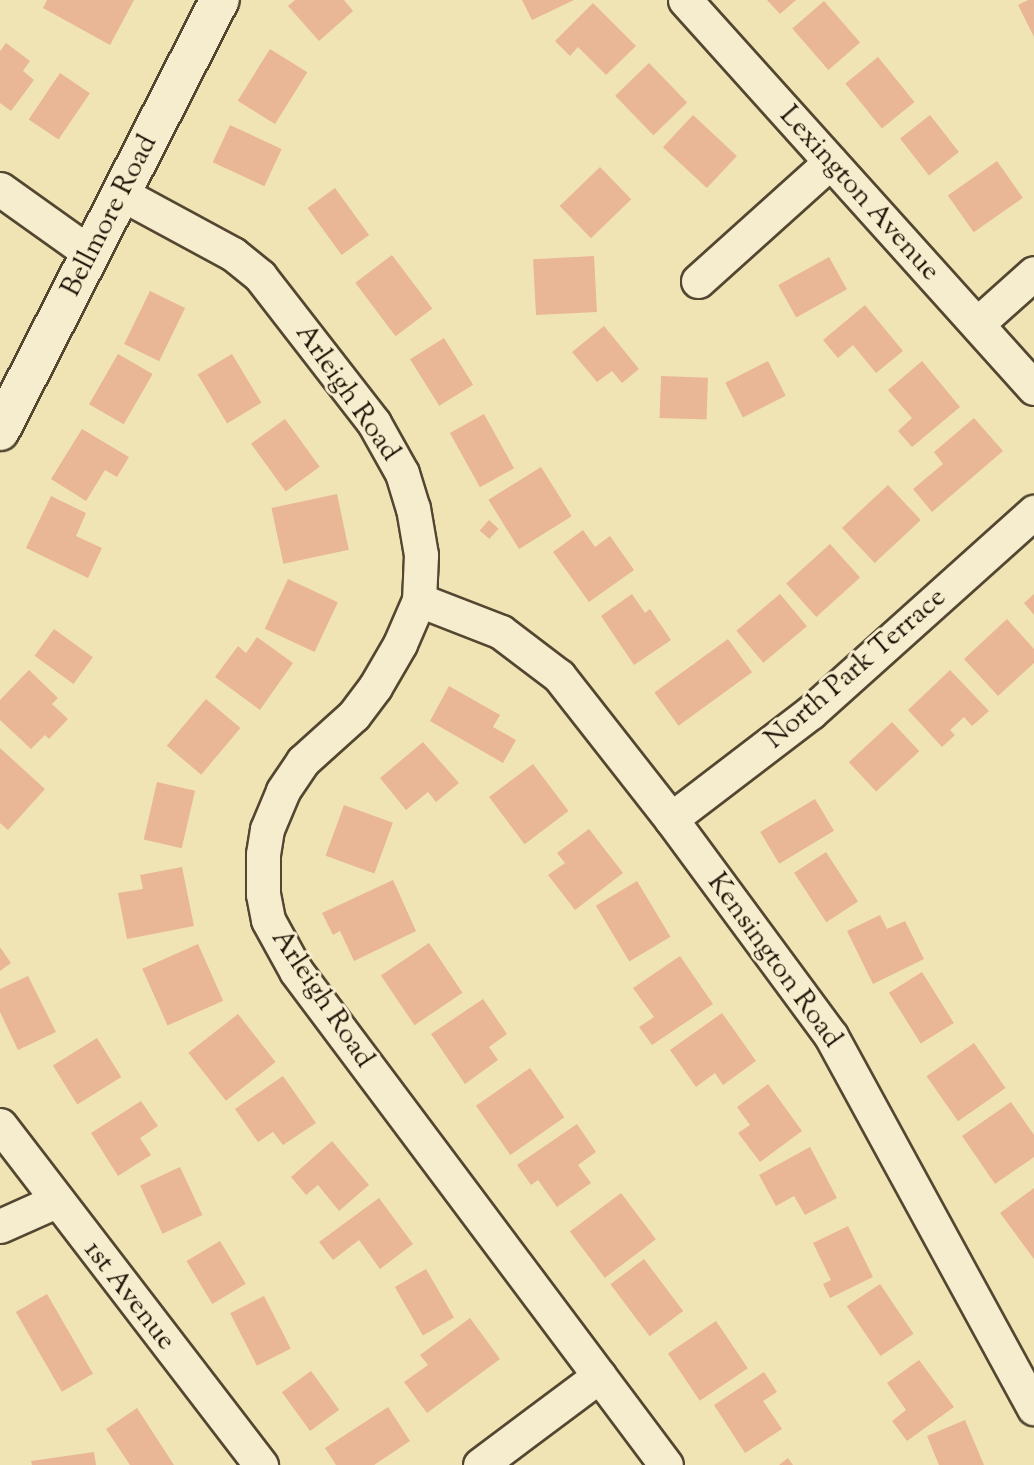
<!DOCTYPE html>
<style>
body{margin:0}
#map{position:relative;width:1034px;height:1465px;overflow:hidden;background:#f1e4b4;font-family:"Sorts Mill Goudy",serif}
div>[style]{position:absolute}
.building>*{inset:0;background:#e9b696;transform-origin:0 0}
.roads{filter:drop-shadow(2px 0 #544732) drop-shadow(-2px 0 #544732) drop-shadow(0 2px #544732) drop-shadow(0 -2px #544732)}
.street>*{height:33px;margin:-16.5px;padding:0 16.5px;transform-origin:16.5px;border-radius:16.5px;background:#f6edce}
.secondary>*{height:38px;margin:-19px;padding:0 19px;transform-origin:19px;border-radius:19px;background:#f6edce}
span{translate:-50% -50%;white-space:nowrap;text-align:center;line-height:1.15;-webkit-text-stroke:6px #f6edce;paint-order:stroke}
.street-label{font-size:28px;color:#201306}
</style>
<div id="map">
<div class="building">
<i style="clip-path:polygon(47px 0,134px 0,110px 45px,43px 8px)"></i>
<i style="clip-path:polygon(295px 0,344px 0,353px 11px,319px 41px,288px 6px)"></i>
<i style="clip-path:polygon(522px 0,574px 0,532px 20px)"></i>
<i style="clip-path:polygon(767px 0,796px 0,780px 14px)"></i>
<i style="clip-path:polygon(1028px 0,1034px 0,1034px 37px,1018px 5px)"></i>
<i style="left:824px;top:1px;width:55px;height:42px;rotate:49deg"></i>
<i style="clip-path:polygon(593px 3px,636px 46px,606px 75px,578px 47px,570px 56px,555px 41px)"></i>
<i style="clip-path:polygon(6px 43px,30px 61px,23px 71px,34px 80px,11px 111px,0 103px,0 51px)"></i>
<i style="left:270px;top:49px;width:44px;height:61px;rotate:32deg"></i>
<i style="left:878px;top:57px;width:58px;height:42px;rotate:51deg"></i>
<i style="left:649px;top:63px;width:55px;height:47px;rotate:46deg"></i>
<i style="left:60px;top:73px;width:36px;height:56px;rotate:34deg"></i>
<i style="left:693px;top:115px;width:60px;height:44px;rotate:43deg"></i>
<i style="left:930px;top:115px;width:47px;height:38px;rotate:52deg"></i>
<i style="left:230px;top:125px;width:57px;height:41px;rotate:25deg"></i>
<i style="left:997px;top:161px;width:45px;height:60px;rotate:55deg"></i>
<i style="left:600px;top:167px;width:45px;height:56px;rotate:46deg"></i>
<i style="left:335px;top:188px;width:58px;height:34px;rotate:54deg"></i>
<i style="left:392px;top:255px;width:67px;height:46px;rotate:53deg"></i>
<i style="left:594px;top:256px;width:56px;height:61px;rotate:87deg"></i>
<i style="left:829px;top:257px;width:37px;height:58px;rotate:61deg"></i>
<i style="left:150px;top:291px;width:39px;height:59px;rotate:26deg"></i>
<i style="clip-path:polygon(865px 305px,903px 351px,876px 373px,853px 345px,838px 358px,823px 340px)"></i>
<i style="clip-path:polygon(604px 326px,639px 369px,622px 383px,612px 371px,597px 382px,572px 352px)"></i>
<i style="left:444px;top:338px;width:55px;height:40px;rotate:58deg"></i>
<i style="left:118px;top:354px;width:40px;height:58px;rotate:30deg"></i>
<i style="left:232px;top:354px;width:57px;height:40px;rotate:59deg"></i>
<i style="left:768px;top:361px;width:39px;height:48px;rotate:63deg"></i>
<i style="clip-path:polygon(922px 361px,960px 407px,912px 447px,898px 431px,912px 418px,888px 390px)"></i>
<i style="left:661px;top:376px;width:47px;height:42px;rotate:2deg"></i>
<i style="left:484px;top:414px;width:62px;height:39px;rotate:61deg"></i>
<i style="clip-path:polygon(974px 418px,1003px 451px,932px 512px,913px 489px,943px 464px,934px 452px)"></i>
<i style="left:285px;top:419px;width:59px;height:42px;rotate:54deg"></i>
<i style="clip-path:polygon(82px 429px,129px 457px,117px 477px,105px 470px,86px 501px,51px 479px)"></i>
<i style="left:541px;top:467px;width:58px;height:62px;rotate:58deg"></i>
<i style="left:888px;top:485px;width:48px;height:63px;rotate:47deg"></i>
<i style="left:337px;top:494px;width:57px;height:67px;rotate:78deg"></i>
<i style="clip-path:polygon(51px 496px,86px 513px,76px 536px,102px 548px,88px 578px,26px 548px)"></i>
<i style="left:489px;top:520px;width:13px;height:14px;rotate:42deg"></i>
<i style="clip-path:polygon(583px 530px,595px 547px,610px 536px,634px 570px,589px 602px,553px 552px)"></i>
<i style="left:830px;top:544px;width:45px;height:59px;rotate:48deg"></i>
<i style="left:288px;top:579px;width:55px;height:55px;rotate:25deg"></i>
<i style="clip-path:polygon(632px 594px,645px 613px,650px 609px,671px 640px,634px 665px,601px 616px)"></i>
<i style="left:780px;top:594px;width:42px;height:57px;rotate:50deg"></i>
<i style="clip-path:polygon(1034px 594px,1034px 615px,1024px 603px)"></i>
<i style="clip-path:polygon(1007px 619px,1034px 649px,1034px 663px,998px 696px,964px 659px)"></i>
<i style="left:54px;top:629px;width:48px;height:33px;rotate:36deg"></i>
<i style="clip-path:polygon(257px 637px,293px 663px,260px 710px,215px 677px,238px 646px,246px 653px)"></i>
<i style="left:728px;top:639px;width:41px;height:91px;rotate:54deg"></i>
<i style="clip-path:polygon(29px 670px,58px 698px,52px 704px,68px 719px,49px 739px,45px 735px,31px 749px,0 720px,0 700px)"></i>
<i style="clip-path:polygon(950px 670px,989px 711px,972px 726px,964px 717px,950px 730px,955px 735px,942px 747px,908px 710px)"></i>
<i style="clip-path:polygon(449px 686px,500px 715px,493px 727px,516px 740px,503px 763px,430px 721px)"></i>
<i style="left:206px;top:699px;width:45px;height:61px;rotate:40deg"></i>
<i style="left:892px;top:722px;width:40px;height:59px;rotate:47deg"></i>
<i style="clip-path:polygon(423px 742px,459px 783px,436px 802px,428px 792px,406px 810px,380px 778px)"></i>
<i style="clip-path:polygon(0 748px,45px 789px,8px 830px,0 823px)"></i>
<i style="left:533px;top:764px;width:59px;height:55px;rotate:53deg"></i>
<i style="left:157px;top:782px;width:39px;height:59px;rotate:13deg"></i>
<i style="left:815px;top:799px;width:37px;height:64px;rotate:59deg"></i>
<i style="left:344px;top:805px;width:52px;height:54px;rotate:20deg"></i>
<i style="clip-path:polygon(589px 829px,623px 873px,575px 910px,548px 875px,565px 863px,557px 853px)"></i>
<i style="left:826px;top:852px;width:59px;height:38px;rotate:57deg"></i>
<i style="clip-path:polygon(182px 867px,194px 926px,127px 939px,118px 893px,143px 889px,140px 875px)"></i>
<i style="clip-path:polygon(393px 880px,416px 931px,354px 961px,340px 931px,333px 935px,322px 913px)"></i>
<i style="left:637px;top:881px;width:65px;height:48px;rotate:59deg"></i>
<i style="clip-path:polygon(880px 915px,887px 929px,905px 921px,924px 959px,873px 984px,847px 931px)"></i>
<i style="left:429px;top:943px;width:60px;height:58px;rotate:56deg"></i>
<i style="left:198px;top:944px;width:62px;height:61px;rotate:66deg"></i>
<i style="clip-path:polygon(0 947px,11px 963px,0 971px)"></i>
<i style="clip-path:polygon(680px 956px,713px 1004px,652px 1045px,639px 1027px,654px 1017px,633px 988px)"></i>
<i style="left:922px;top:972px;width:60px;height:39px;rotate:58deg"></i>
<i style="clip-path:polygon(28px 976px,56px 1032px,18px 1050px,0 1012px,0 989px)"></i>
<i style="clip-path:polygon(483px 999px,507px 1034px,489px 1047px,498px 1060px,465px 1084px,431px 1034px)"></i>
<i style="clip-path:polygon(722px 1013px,756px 1061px,723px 1085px,715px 1073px,696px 1087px,670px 1050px)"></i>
<i style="left:238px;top:1014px;width:61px;height:63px;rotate:52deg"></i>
<i style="left:97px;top:1038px;width:46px;height:52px;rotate:58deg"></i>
<i style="left:974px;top:1043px;width:55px;height:58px;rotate:55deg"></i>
<i style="left:530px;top:1068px;width:60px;height:66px;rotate:55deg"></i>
<i style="clip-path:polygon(283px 1076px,316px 1123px,283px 1145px,273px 1132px,258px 1142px,235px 1109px)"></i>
<i style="clip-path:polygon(768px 1084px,802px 1131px,760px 1162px,738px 1133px,750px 1125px,737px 1107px)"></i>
<i style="clip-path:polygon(141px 1101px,158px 1126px,140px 1138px,151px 1155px,118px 1176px,91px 1133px)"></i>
<i style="clip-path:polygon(1011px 1102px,1034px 1135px,1034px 1157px,995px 1184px,962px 1136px)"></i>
<i style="clip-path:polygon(577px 1124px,596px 1152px,578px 1165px,591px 1183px,557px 1207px,538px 1180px,531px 1185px,517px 1165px)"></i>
<i style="clip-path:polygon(332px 1141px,369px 1185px,339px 1211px,318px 1185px,306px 1195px,291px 1177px)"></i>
<i style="clip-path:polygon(810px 1147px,837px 1198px,805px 1215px,794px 1196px,776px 1206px,759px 1175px)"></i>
<i style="left:180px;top:1167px;width:53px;height:44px;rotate:65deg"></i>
<i style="clip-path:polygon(1034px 1188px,1034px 1259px,1000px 1213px)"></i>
<i style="left:621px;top:1193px;width:58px;height:64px;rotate:53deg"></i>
<i style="clip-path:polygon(379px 1198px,413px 1244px,380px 1269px,359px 1240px,333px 1260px,319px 1242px)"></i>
<i style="clip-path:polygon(848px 1226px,873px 1277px,830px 1298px,823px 1284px,831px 1280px,813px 1243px)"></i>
<i style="left:220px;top:1241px;width:50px;height:39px;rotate:59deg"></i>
<i style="left:644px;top:1259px;width:65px;height:42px;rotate:53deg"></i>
<i style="left:426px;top:1269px;width:56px;height:36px;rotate:60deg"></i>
<i style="left:880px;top:1284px;width:60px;height:40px;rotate:56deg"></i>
<i style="left:47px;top:1294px;width:92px;height:36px;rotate:60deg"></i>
<i style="left:264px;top:1296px;width:59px;height:38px;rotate:63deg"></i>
<i style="clip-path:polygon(470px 1318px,500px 1359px,427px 1413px,404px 1382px,428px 1365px,420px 1355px)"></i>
<i style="left:716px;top:1321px;width:57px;height:58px;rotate:56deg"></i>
<i style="clip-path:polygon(919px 1360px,954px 1407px,907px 1441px,892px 1421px,906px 1410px,887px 1383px)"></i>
<i style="left:311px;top:1371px;width:48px;height:36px;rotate:54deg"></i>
<i style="clip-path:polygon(764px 1372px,777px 1392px,763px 1401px,782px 1429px,745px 1453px,714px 1405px)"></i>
<i style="clip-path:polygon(388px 1407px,410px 1441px,374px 1465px,336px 1465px,325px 1448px)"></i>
<i style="clip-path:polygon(137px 1408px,174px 1465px,130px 1465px,106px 1429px)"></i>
<i style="clip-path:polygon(965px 1420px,984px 1465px,939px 1465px,927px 1436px)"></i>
<i style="clip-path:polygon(94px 1452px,96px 1465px,32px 1465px,31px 1461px)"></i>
<i style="clip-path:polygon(788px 1458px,793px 1465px,779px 1465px)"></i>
</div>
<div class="roads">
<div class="street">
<i style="left:685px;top:0;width:522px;rotate:48.03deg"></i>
<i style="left:0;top:189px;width:112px;rotate:35.5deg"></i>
<i style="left:122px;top:194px;width:126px;rotate:28.4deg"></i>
<i style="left:233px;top:254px;width:35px;rotate:39deg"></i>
<i style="left:260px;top:276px;width:186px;rotate:52.2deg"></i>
<i style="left:374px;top:423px;width:57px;rotate:60.8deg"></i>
<i style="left:402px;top:473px;width:37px;rotate:73deg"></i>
<i style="left:413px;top:508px;width:48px;rotate:80.3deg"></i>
<i style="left:421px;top:555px;width:45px;rotate:92.5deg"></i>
<i style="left:419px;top:600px;width:48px;rotate:113.4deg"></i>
<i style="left:400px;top:644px;width:50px;rotate:120.2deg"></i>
<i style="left:375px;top:687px;width:35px;rotate:127deg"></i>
<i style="left:354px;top:715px;width:69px;rotate:138deg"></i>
<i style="left:303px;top:761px;width:36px;rotate:124deg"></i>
<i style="left:283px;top:791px;width:41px;rotate:112.8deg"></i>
<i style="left:267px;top:829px;width:25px;rotate:99deg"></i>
<i style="left:263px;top:854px;width:40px;rotate:90deg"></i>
<i style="left:263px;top:894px;width:26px;rotate:79deg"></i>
<i style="left:268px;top:920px;width:58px;rotate:61.2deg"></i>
<i style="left:296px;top:971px;width:617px;rotate:53.17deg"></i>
<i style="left:698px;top:281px;width:178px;rotate:-42deg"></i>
<i style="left:977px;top:324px;width:76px;rotate:-41.8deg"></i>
<i style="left:419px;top:600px;width:88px;rotate:21.3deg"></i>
<i style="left:501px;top:632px;width:73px;rotate:37.2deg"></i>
<i style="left:559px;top:676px;width:182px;rotate:51.9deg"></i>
<i style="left:671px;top:819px;width:270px;rotate:53.6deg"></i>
<i style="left:831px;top:1036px;width:424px;rotate:61.4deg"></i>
<i style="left:671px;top:819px;width:176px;rotate:-37.4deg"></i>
<i style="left:811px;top:712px;width:300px;rotate:-41.9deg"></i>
<i style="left:0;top:1125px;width:429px;rotate:52.5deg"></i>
<i style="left:0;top:1226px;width:61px;rotate:-24.1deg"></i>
<i style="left:480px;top:1465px;width:149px;rotate:-36.8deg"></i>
</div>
<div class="secondary">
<i style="left:0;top:431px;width:484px;rotate:-63deg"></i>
</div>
</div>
<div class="street-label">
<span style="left:859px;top:194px;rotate:48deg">Lexington Avenue</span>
<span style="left:110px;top:216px;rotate:-63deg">Bellmore Road</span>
<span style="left:347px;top:393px;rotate:55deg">Arleigh Road</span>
<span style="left:856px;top:669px;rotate:-41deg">North Park Terrace</span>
<span style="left:774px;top:961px;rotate:54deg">Kensington Road</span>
<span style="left:322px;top:999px;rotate:56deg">Arleigh Road</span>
<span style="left:129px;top:1296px;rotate:52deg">1st Avenue</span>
</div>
</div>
